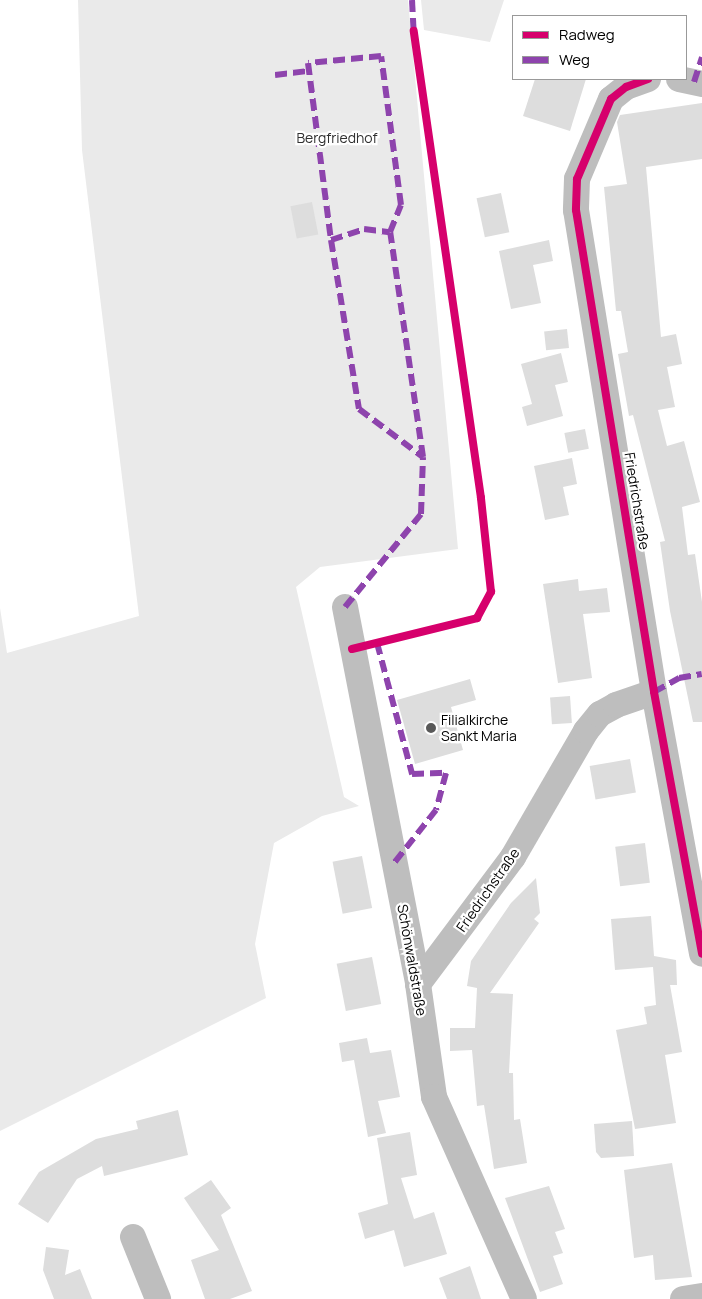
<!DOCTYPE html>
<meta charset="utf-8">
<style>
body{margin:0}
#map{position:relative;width:702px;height:1299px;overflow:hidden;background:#fff;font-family:Manrope,sans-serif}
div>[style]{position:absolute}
.green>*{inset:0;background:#eaeaea}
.building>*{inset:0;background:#ddd;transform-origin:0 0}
.minor>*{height:26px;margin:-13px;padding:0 13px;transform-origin:13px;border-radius:13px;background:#bebebe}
.quiet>*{height:6px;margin-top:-3px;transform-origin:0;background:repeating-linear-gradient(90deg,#8e44ad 0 12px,transparent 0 18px)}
.cycleway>*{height:8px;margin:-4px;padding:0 4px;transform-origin:4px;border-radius:4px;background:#d6006c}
.dots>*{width:14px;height:14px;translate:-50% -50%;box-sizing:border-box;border:2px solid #fff;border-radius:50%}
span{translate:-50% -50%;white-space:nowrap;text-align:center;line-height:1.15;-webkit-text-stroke:4.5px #fff;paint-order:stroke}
.park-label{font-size:14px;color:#303030}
.street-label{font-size:14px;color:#000}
.poi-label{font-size:14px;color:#000}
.left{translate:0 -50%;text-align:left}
.legend{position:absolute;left:512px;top:15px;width:175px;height:65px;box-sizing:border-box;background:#fff;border:1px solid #999;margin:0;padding:6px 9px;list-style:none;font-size:15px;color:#000}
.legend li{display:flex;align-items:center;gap:10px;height:25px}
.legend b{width:25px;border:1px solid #999}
</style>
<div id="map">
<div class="green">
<i style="clip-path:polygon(78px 0,408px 0,458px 549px,320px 567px,296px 587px,344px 797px,359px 806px,322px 816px,274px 843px,255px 944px,266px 998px,0 1131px,0 608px,7px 653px,139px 616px,82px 150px)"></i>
<i style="clip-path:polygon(421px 0,504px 0,490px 42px,424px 30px)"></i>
</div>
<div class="building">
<i style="clip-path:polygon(535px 79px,586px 79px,570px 131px,523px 116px)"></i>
<i style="clip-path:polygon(702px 103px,702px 159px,646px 167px,661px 337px,676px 334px,682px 364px,667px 367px,675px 407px,658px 410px,667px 446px,684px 441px,700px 502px,682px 507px,688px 555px,695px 554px,702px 602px,702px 722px,693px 722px,670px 611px,660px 542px,665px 541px,633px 415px,629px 416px,618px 354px,628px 352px,621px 311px,616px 311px,604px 187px,627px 184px,617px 122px,620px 115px)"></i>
<i style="left:501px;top:193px;width:40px;height:25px;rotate:78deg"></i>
<i style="left:312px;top:202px;width:33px;height:22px;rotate:79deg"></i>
<i style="clip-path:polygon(549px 240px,553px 261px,533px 265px,541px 303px,511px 309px,499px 251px)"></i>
<i style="left:567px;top:329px;width:19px;height:23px;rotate:84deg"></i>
<i style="clip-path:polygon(561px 353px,568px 382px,555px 385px,563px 416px,527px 426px,522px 407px,532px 404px,521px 364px)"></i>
<i style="left:585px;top:429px;width:20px;height:21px;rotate:79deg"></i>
<i style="clip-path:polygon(572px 458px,577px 484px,563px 487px,569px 515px,545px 520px,534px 466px)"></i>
<i style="clip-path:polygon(578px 579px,579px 591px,607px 588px,610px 612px,583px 614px,592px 678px,558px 683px,543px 584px)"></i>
<i style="clip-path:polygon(470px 679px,476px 700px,451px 707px,463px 750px,415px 764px,397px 700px)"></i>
<i style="left:570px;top:696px;width:27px;height:20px;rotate:86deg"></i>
<i style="left:630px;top:759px;width:34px;height:41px;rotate:80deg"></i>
<i style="left:645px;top:843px;width:40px;height:30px;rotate:83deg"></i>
<i style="left:362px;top:856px;width:53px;height:30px;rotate:79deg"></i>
<i style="clip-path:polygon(536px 878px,540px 913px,534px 919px,539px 923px,490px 993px,513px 994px,509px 1073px,513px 1073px,514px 1120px,520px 1119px,527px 1163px,494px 1169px,484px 1105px,477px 1106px,472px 1050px,450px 1051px,450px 1028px,475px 1028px,477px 988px,467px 986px,471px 961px,511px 903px)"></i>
<i style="clip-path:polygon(651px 916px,654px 956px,676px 960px,677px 985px,670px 985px,682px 1052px,665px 1055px,676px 1123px,635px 1129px,616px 1030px,647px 1024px,644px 1007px,656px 1005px,653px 967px,615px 970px,611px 919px)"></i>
<i style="left:372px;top:957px;width:48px;height:36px;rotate:79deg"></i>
<i style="clip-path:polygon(367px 1038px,370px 1053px,391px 1050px,400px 1097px,378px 1101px,386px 1133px,368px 1137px,354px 1060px,342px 1062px,339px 1043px)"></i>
<i style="clip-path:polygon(178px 1110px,188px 1155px,104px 1176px,102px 1166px,77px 1179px,48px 1223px,18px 1204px,39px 1172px,96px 1139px,138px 1129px,136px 1121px)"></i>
<i style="clip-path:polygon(632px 1121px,634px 1156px,601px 1158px,596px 1152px,594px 1124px)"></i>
<i style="clip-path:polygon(410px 1132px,417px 1175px,401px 1178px,414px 1219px,434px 1212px,447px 1254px,404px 1267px,394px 1230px,365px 1239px,358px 1213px,388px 1204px,377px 1138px)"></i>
<i style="clip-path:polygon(672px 1163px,692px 1277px,655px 1280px,653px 1255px,634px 1258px,624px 1170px)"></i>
<i style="clip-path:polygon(211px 1180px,231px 1208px,221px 1215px,252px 1291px,230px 1299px,205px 1299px,191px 1260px,219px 1250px,184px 1198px)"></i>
<i style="clip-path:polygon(549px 1186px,565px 1229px,555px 1232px,563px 1253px,553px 1256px,563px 1284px,540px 1292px,505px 1198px)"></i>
<i style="clip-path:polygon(46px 1247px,69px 1250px,65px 1275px,80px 1269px,92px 1299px,54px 1299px,43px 1270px)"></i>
<i style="clip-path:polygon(470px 1266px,481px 1299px,447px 1299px,439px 1278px)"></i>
</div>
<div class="minor">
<i style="left:648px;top:79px;width:23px;rotate:160deg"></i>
<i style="left:626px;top:87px;width:19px;rotate:141deg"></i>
<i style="left:611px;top:99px;width:87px;rotate:113deg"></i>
<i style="left:577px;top:179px;width:31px;rotate:92deg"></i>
<i style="left:576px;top:210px;width:488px;rotate:80.8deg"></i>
<i style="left:654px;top:692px;width:266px;rotate:79.6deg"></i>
<i style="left:679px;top:79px;width:24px;rotate:12deg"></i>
<i style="left:345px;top:607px;width:384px;rotate:79deg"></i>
<i style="left:418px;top:984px;width:114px;rotate:81.9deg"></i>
<i style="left:434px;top:1097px;width:221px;rotate:66deg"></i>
<i style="left:418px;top:984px;width:159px;rotate:-53.2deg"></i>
<i style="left:513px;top:857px;width:146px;rotate:-59.9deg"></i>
<i style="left:586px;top:731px;width:22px;rotate:-51deg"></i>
<i style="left:600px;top:714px;width:18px;rotate:-29deg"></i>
<i style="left:616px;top:705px;width:40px;rotate:-18.9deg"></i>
<i style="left:133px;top:1237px;width:67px;rotate:68deg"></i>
<i style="left:683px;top:1299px;width:19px;rotate:-9deg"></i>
</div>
<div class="quiet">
<i style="left:412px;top:0;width:33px;rotate:87deg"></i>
<i style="left:275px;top:75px;width:34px;rotate:-7deg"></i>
<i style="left:694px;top:82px;width:26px;rotate:-72deg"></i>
<i style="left:331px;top:240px;width:171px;rotate:80.6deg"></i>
<i style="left:359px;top:409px;width:80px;rotate:36.9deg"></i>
<i style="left:345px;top:607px;width:120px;rotate:-50.7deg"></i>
<i style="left:421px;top:514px;width:57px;rotate:-88deg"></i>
<i style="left:423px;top:457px;width:227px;rotate:-98.3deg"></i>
<i style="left:390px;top:232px;width:29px;rotate:-68deg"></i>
<i style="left:401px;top:205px;width:150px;rotate:-97.6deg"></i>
<i style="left:381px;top:56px;width:73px;rotate:174.5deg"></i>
<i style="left:308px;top:63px;width:178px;rotate:82.6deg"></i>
<i style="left:331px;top:240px;width:35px;rotate:-18deg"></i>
<i style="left:364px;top:229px;width:26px;rotate:7deg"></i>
<i style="left:377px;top:643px;width:136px;rotate:75deg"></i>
<i style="left:412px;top:774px;width:34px;rotate:-2deg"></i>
<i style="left:446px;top:773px;width:38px;rotate:105deg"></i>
<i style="left:436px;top:810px;width:68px;rotate:128.4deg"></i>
<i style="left:654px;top:692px;width:29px;rotate:-29deg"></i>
<i style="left:679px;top:678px;width:23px;rotate:-10deg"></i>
</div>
<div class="cycleway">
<i style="left:648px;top:79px;width:23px;rotate:160deg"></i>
<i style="left:626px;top:87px;width:19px;rotate:141deg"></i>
<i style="left:611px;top:99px;width:87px;rotate:113deg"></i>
<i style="left:577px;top:179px;width:31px;rotate:92deg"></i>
<i style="left:576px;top:210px;width:488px;rotate:80.8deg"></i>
<i style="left:654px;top:692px;width:266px;rotate:79.6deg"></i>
<i style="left:352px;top:649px;width:129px;rotate:-13.9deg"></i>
<i style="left:477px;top:618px;width:30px;rotate:-62deg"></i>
<i style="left:491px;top:592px;width:95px;rotate:-96.1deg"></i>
<i style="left:481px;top:498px;width:472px;rotate:-98.2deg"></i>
</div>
<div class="dots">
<i style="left:431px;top:728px;background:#595959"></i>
</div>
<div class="park-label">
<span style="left:337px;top:138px">Bergfriedhof</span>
</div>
<div class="street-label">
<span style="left:637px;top:501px;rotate:81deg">Friedrichstraße</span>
<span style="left:488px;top:890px;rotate:-55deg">Friedrichstraße</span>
<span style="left:412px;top:960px;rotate:80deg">Schönwaldstraße</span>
</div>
<div class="poi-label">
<span class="left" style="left:441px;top:728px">Filialkirche<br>Sankt Maria</span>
</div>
<ul class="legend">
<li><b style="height:6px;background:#d6006c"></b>Radweg</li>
<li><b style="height:6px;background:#8e44ad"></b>Weg</li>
</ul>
</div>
